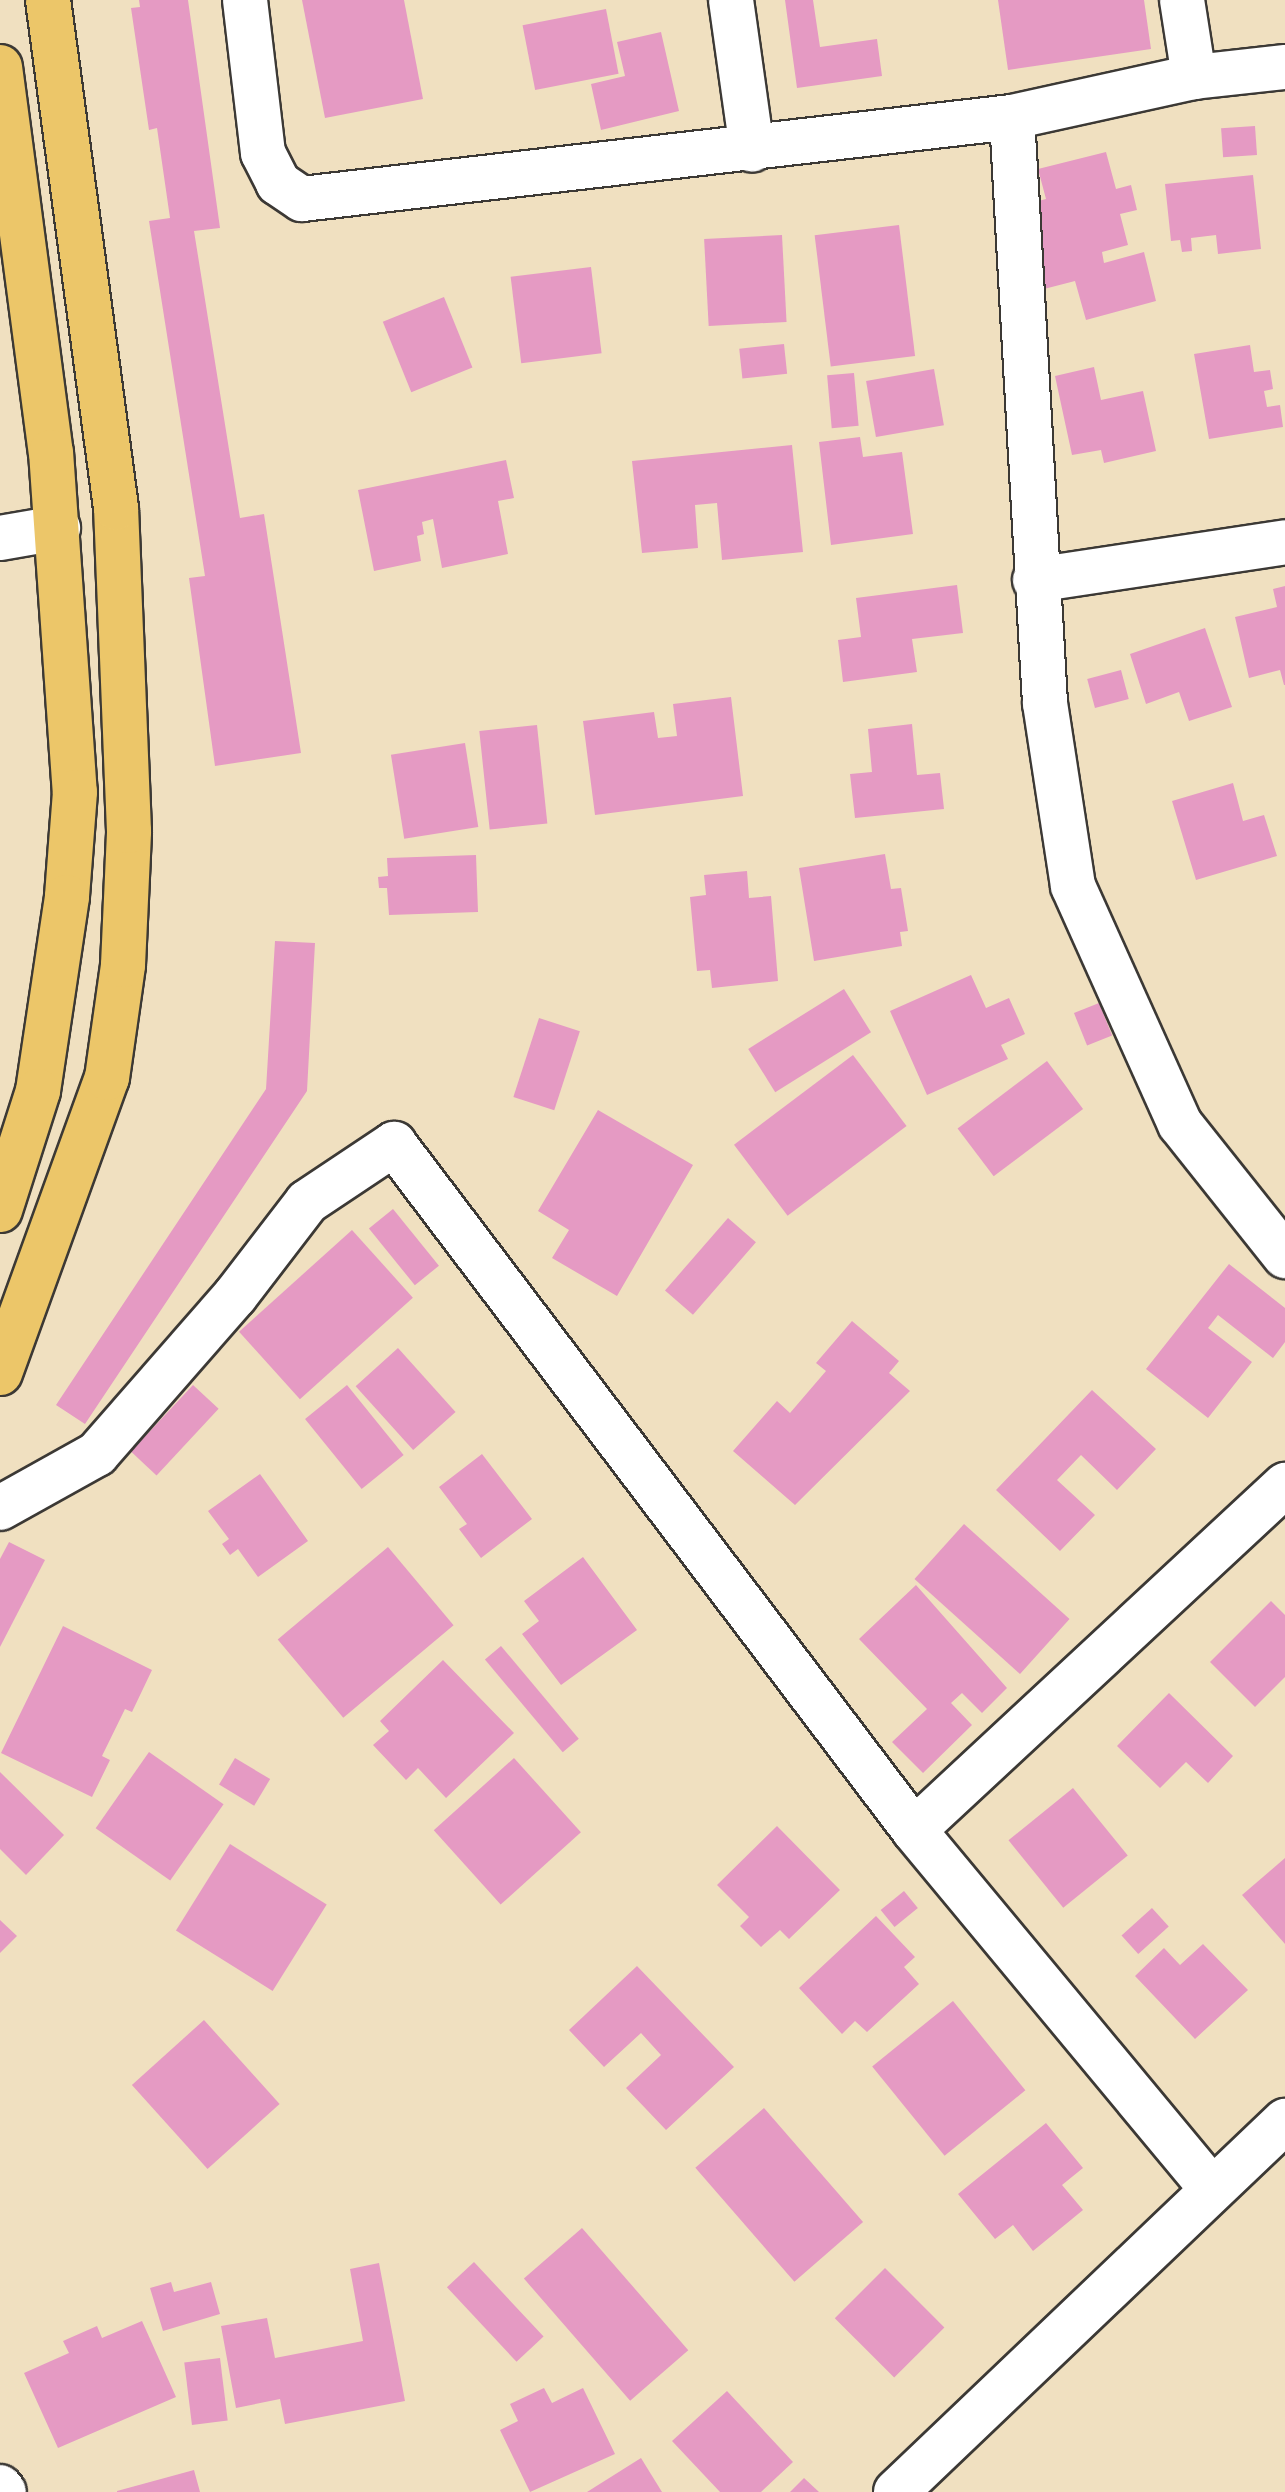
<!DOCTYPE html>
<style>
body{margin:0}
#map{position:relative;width:1285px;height:2492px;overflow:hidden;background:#f0e0c0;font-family:"Playpen Sans",sans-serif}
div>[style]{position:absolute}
.building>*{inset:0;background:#e59ac3;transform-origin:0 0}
.roads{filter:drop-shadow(2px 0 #3c3935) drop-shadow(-2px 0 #3c3935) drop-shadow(0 2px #3c3935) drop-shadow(0 -2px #3c3935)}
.minor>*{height:44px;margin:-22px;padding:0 22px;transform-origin:22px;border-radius:22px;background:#fff}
.primary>*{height:44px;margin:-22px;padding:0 22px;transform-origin:22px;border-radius:22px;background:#ecc669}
span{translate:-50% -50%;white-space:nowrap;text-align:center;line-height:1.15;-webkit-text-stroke:8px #fcf5e5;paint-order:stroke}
</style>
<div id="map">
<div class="building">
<i style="clip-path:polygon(139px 0,188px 0,220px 228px,194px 231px,240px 518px,264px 514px,301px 753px,215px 766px,189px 578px,205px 576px,149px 221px,170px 218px,157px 128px,149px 130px,131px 8px,140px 7px)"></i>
<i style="clip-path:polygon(302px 0,404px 0,423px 99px,325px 118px)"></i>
<i style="clip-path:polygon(785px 0,813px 0,820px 47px,877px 39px,882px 76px,797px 88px)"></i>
<i style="clip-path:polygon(998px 0,1144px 0,1151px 49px,1008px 70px)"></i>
<i style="left:606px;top:9px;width:66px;height:85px;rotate:79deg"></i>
<i style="clip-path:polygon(661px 32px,679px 111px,601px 130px,591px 84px,625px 76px,617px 42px)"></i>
<i style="left:1255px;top:126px;width:29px;height:34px;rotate:86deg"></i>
<i style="clip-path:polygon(1106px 152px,1116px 189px,1131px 185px,1137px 210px,1120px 214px,1128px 245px,1102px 252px,1104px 263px,1144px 252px,1156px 301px,1086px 320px,1075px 281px,1044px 289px,1023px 205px,1046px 199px,1038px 169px)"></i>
<i style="clip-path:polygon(1253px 175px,1261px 249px,1218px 254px,1216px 235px,1191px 238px,1192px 251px,1182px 252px,1180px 240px,1171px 241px,1165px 184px)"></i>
<i style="left:899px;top:225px;width:132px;height:85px;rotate:83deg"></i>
<i style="left:782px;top:235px;width:87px;height:78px;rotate:87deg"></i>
<i style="left:591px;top:267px;width:87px;height:81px;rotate:83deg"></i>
<i style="left:444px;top:297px;width:76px;height:66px;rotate:68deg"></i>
<i style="left:784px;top:344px;width:30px;height:45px;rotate:84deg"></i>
<i style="clip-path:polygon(1250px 345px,1254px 372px,1270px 370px,1273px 389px,1264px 391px,1267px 407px,1280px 405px,1283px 427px,1209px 439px,1194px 354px)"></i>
<i style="clip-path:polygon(1094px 367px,1101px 400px,1143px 391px,1156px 451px,1104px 463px,1101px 450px,1072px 455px,1055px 376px)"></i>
<i style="left:934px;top:369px;width:57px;height:69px;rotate:80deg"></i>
<i style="left:854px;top:373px;width:53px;height:27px;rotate:85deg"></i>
<i style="clip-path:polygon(860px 437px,863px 457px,902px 452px,913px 534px,831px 545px,819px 442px)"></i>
<i style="clip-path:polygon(792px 445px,803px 552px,722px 560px,717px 503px,695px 505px,698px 548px,642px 553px,632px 461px)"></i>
<i style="clip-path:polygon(506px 460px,514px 498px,498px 501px,508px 554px,442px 568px,433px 519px,422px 522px,424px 534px,417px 536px,421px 561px,374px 571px,358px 490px)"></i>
<i style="clip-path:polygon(957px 585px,963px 633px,912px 639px,917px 672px,843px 682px,838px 640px,861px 637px,856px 598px)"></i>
<i style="clip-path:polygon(1285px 586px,1285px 685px,1284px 685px,1280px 670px,1249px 678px,1235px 617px,1277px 607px,1273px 589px)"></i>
<i style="clip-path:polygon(1205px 628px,1232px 707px,1189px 721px,1179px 692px,1146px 704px,1130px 654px)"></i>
<i style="left:1121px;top:670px;width:30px;height:35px;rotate:75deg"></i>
<i style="clip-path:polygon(731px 697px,743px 796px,595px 815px,583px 721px,654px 712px,658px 738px,677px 736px,673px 704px)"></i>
<i style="clip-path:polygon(912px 724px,917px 775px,940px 773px,944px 809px,855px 818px,850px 774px,872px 772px,868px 729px)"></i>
<i style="left:537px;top:725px;width:99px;height:58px;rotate:84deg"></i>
<i style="left:465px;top:743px;width:85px;height:75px;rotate:81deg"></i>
<i style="clip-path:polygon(1233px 783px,1243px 821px,1264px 815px,1277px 856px,1196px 880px,1172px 801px)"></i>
<i style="clip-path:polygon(885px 854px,891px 889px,901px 888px,908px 931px,900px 932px,902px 946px,814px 961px,799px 868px)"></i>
<i style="clip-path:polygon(476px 855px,478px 912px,389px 915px,387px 888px,379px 888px,378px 877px,388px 876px,387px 858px)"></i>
<i style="clip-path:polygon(747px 871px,749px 898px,771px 896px,778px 981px,712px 988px,710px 970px,697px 971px,690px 897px,706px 895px,704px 875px)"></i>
<i style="clip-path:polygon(275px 941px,315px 943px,307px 1091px,85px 1424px,56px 1405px,266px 1089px)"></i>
<i style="clip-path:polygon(971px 975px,986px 1008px,1009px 998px,1025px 1034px,1001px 1045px,1008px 1059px,927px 1095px,890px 1011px)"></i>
<i style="left:844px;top:989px;width:51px;height:113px;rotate:58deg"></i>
<i style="left:1099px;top:1003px;width:35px;height:27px;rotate:68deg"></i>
<i style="left:539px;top:1018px;width:43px;height:83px;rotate:18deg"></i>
<i style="left:853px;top:1055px;width:89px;height:149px;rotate:53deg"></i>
<i style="left:1047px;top:1061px;width:60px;height:112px;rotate:53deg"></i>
<i style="clip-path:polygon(598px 1110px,693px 1165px,617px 1296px,552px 1258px,569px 1230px,538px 1211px)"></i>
<i style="left:393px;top:1209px;width:73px;height:31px;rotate:51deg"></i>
<i style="left:728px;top:1218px;width:37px;height:96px;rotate:41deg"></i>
<i style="left:352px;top:1230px;width:91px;height:152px;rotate:48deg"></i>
<i style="clip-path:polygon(1229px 1264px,1285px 1308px,1285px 1342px,1273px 1358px,1218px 1315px,1208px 1328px,1252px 1362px,1208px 1418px,1146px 1369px)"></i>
<i style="clip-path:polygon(852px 1321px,899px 1361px,889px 1373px,910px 1391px,795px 1505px,733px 1451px,777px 1401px,790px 1413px,826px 1371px,816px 1363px)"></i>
<i style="left:398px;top:1348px;width:86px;height:57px;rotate:48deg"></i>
<i style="left:193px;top:1385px;width:35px;height:91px;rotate:43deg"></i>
<i style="left:347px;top:1385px;width:90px;height:54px;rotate:51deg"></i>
<i style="clip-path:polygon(1092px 1390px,1156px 1449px,1117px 1490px,1081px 1455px,1057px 1480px,1095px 1515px,1060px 1551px,996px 1490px)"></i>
<i style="clip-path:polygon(482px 1454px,532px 1519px,481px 1558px,459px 1529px,467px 1524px,439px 1487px)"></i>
<i style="clip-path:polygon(260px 1474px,308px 1541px,258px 1577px,238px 1549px,230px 1555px,222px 1544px,229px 1539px,208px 1511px)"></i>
<i style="left:964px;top:1524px;width:142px;height:74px;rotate:42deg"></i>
<i style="clip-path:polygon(9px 1542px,45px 1560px,0 1647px,0 1559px)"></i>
<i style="left:388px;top:1547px;width:102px;height:144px;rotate:50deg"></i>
<i style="clip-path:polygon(583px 1557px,637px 1630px,561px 1685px,522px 1634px,539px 1621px,524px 1601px)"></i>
<i style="clip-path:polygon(916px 1585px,1007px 1688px,982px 1713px,962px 1693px,951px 1703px,972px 1725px,923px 1773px,892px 1742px,927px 1709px,859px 1639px)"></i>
<i style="clip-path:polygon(1271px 1601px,1285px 1615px,1285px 1677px,1255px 1707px,1210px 1662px)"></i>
<i style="clip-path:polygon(63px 1626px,152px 1670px,132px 1712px,125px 1709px,102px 1756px,110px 1760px,92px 1797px,1px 1753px)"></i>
<i style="left:501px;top:1646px;width:121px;height:21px;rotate:50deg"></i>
<i style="clip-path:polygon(443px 1660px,514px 1733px,446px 1798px,418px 1768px,406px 1780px,373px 1745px,389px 1731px,380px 1721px)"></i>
<i style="clip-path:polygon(1169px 1693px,1233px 1756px,1208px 1783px,1186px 1762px,1160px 1788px,1117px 1746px)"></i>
<i style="left:149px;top:1752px;width:91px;height:93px;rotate:35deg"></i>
<i style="left:235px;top:1758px;width:41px;height:31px;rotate:31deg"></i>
<i style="left:514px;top:1758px;width:100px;height:108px;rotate:48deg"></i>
<i style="clip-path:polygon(0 1772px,64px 1835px,26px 1875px,0 1849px)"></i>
<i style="left:1073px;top:1788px;width:87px;height:83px;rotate:51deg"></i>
<i style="clip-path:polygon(777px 1826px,840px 1890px,789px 1939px,780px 1930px,761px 1947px,740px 1926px,749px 1917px,717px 1885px)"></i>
<i style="left:230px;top:1844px;width:114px;height:102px;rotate:32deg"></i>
<i style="clip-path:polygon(1285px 1858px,1285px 1944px,1242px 1895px)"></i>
<i style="left:904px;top:1891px;width:22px;height:30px;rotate:51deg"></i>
<i style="left:1152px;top:1908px;width:25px;height:41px;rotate:48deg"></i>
<i style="clip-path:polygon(876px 1916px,915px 1957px,904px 1967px,919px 1984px,867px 2032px,855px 2021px,842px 2034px,799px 1988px)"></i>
<i style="clip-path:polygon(0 1920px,17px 1936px,0 1953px)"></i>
<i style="clip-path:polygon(1203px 1944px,1248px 1990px,1195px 2039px,1135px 1976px,1164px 1948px,1180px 1965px)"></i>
<i style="clip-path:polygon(637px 1966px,734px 2067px,666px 2130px,626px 2088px,661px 2055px,641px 2033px,604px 2067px,569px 2030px)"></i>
<i style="left:953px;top:2001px;width:115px;height:104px;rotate:51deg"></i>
<i style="left:204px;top:2020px;width:113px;height:97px;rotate:48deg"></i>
<i style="left:764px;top:2108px;width:151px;height:91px;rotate:49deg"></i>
<i style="clip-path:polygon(1046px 2123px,1083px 2168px,1062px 2185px,1083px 2210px,1033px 2251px,1013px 2225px,995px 2239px,958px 2194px)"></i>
<i style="left:582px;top:2228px;width:162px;height:77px;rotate:49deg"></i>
<i style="left:474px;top:2262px;width:102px;height:37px;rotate:47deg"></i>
<i style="clip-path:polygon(379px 2263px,405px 2401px,285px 2424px,280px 2399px,236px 2408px,221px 2326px,267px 2318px,275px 2358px,363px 2341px,350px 2269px)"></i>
<i style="left:885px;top:2268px;width:84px;height:71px;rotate:45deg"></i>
<i style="clip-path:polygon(171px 2282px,174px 2292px,211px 2282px,220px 2314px,163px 2331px,150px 2288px)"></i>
<i style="clip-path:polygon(142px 2321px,176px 2397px,58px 2448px,24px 2373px,69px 2353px,63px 2341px,97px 2326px,102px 2338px)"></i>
<i style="left:220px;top:2358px;width:63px;height:36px;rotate:83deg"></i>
<i style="clip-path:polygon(544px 2388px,552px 2403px,583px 2388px,615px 2454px,530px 2492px,500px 2430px,518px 2421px,510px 2404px)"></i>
<i style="clip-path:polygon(727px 2391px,793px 2462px,761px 2492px,720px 2492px,672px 2441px)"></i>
<i style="clip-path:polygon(641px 2458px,662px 2492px,587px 2492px)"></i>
<i style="clip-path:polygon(194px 2470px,200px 2492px,117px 2492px,117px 2491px)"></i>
<i style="clip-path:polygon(804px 2478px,819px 2492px,790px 2492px)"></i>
</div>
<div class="roads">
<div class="minor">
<i style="left:245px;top:0;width:154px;rotate:83.3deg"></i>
<i style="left:263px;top:153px;width:34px;rotate:63deg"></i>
<i style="left:278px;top:183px;width:29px;rotate:34deg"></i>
<i style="left:302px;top:199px;width:715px;rotate:-6.59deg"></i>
<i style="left:1012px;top:117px;width:186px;rotate:-12.4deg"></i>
<i style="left:1194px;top:77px;width:92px;rotate:-6.3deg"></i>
<i style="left:731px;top:0;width:151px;rotate:82deg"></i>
<i style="left:1182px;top:0;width:78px;rotate:81.1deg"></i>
<i style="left:1012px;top:117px;width:587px;rotate:86.78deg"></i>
<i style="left:1045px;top:703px;width:185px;rotate:81.3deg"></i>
<i style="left:1073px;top:886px;width:261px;rotate:65.8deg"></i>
<i style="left:1180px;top:1124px;width:169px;rotate:51.5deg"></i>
<i style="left:0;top:538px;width:59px;rotate:-9.8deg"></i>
<i style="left:1035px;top:580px;width:253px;rotate:-8.6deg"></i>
<i style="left:0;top:1508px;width:111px;rotate:-29.1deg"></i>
<i style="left:97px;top:1454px;width:210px;rotate:-48.9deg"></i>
<i style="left:235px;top:1296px;width:118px;rotate:-52.5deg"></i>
<i style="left:307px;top:1202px;width:105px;rotate:-33.7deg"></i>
<i style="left:394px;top:1144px;width:861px;rotate:52.84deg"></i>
<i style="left:1211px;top:2188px;width:465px;rotate:-129.7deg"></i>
<i style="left:914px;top:1830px;width:507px;rotate:-42.92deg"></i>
<i style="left:0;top:2487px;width:6px;rotate:51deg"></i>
<i style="left:896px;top:2492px;width:538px;rotate:-43.64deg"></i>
</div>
<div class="primary">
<i style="left:0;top:67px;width:388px;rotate:82.5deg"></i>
<i style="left:51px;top:452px;width:341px;rotate:86deg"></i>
<i style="left:75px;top:792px;width:105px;rotate:94.4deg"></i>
<i style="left:67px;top:897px;width:196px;rotate:98.5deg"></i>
<i style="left:38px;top:1091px;width:125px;rotate:107.7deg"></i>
<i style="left:0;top:1373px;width:314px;rotate:-70.1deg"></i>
<i style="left:107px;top:1078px;width:114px;rotate:-81.9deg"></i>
<i style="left:123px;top:965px;width:134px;rotate:-87.4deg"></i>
<i style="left:129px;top:831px;width:323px;rotate:-92.3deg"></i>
<i style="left:116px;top:508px;width:513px;rotate:-97.62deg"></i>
</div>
</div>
</div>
